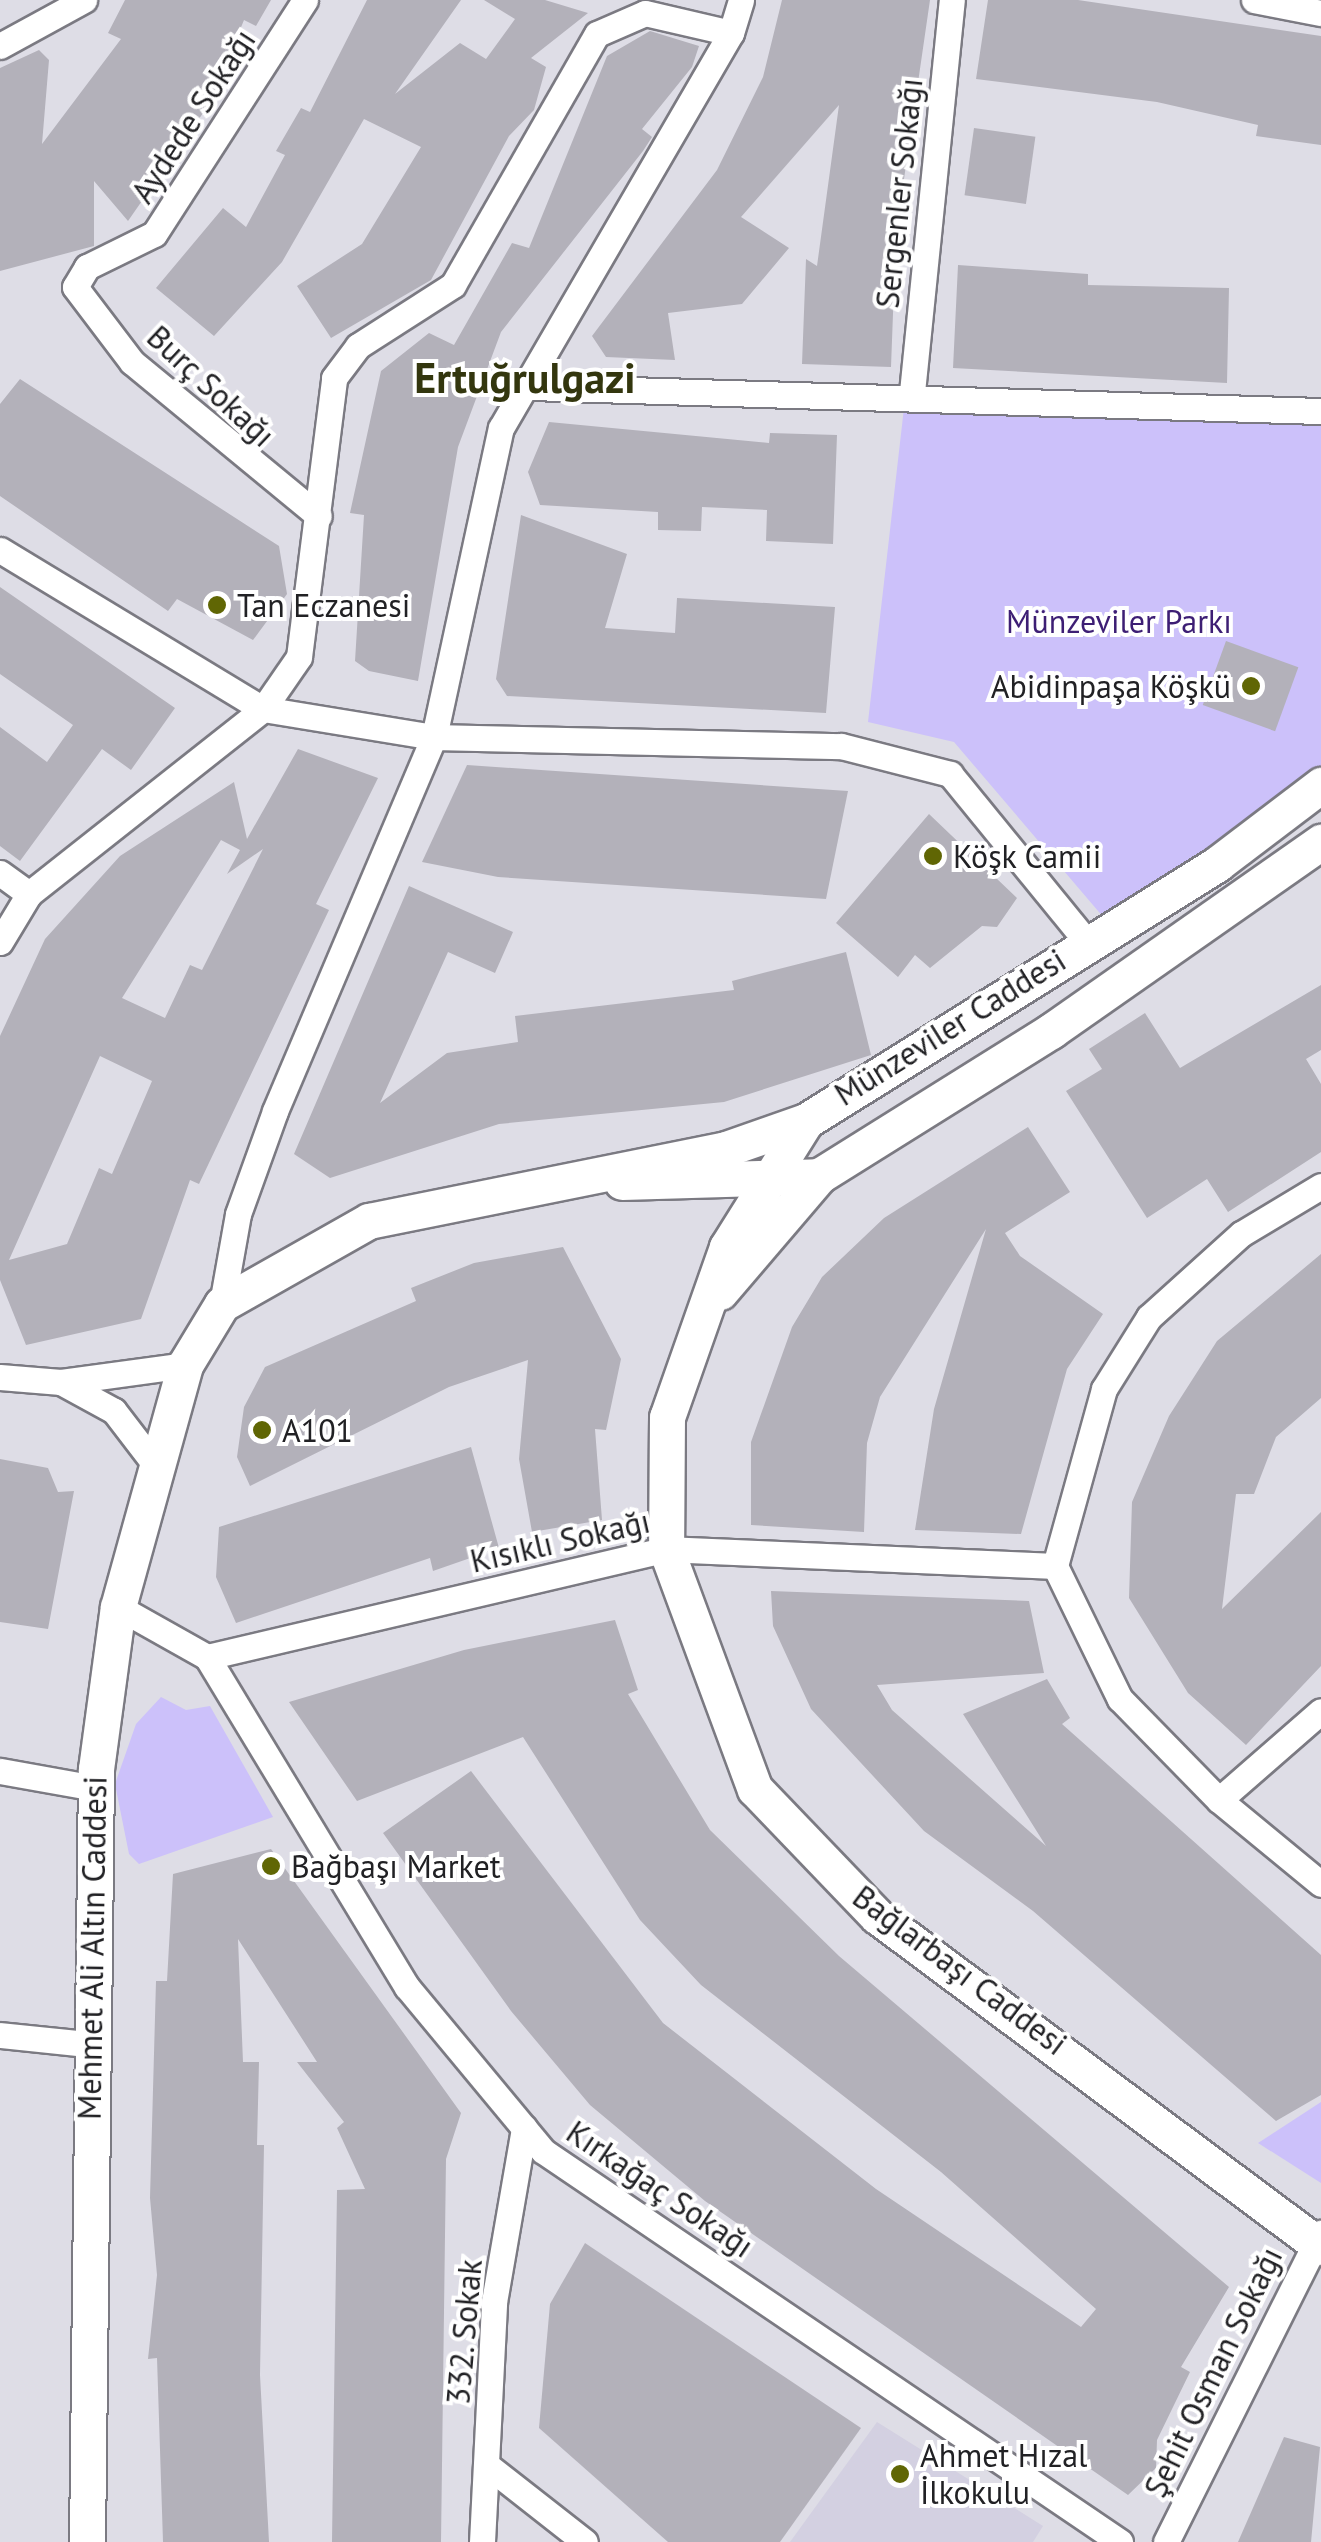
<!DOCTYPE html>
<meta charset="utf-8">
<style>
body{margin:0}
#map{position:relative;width:1321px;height:2542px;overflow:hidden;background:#dedde6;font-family:"PT Sans",sans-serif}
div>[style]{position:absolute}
.built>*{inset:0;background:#d3d0e1}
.green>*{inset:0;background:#ccc1fa}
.building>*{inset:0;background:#b3b1ba;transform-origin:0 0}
.roads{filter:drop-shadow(2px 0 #7b7a82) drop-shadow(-2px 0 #7b7a82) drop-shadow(0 2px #7b7a82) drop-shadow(0 -2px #7b7a82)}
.street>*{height:25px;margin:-12.5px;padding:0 12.5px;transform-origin:12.5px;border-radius:12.5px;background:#fff}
.secondary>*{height:35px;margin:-17.5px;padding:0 17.5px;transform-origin:17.5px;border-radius:17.5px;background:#fff}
.dots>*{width:28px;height:28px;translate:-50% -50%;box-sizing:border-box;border:5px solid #fff;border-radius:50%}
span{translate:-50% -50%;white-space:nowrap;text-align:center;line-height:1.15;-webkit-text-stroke:8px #fff;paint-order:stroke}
.street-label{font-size:32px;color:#212124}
.poi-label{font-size:32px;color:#212124}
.left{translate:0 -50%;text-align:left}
.right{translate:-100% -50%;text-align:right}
.park-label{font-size:32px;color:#3d1e74}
.district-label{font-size:42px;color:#33360e;font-weight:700}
</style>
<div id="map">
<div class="built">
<i style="clip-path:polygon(877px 2422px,1043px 2526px,1033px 2542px,790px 2542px)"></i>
</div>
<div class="green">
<i style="clip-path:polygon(905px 399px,1321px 426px,1321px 773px,1110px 925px,954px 742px,868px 722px)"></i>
<i style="clip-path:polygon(161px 1697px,186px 1710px,210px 1706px,273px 1817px,139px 1864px,129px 1854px,115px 1784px,136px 1724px)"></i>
<i style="clip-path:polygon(1321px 2102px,1321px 2183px,1258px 2143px)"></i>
</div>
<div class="building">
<i style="clip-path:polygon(125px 0,271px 0,256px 26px,244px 20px,210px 103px,128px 221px,94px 181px,94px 246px,0 271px,0 68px,39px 50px,49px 60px,42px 144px,121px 39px,108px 33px)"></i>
<i style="clip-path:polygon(367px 0,461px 0,395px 94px,460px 43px,486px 59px,515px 19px,484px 0,545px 0,588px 13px,531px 58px,546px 67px,534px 110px,509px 136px,431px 280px,331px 338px,297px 286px,362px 244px,421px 147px,364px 119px,282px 262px,214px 336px,156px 288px,223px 208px,246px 227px,285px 155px,276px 151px,301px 108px,310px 112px)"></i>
<i style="clip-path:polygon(782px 0,930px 0,896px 234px,891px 367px,802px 364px,806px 259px,817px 266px,839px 105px,741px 217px,789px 248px,742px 304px,668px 313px,675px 360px,606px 357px,592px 336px,717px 170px,763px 77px)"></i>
<i style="clip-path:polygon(988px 0,1078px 0,1321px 36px,1321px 145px,1256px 136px,1258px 125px,1157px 102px,976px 79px)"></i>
<i style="clip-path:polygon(650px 31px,699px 46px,692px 67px,642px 129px,652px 137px,643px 151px,501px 332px,458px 447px,418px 681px,369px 671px,355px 661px,364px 515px,350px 513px,381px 371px,429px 333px,454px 345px,512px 243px,529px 248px,607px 56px)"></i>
<i style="left:974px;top:128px;width:62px;height:68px;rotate:8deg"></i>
<i style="clip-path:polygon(958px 265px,1088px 274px,1088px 285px,1229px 288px,1227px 383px,953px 368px)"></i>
<i style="clip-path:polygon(20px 379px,279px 546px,287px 594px,253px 640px,177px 599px,168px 611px,0 496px,0 404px)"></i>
<i style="clip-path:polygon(549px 422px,769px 443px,770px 433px,837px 435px,833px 544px,766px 541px,767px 510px,702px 507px,701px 531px,658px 530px,658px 512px,540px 505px,528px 472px)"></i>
<i style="clip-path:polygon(521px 515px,627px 554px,605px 628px,675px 633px,677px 598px,835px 607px,826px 713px,507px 696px,496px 679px)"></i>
<i style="clip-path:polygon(0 587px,175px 708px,131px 770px,102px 749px,20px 861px,0 846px,0 727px,47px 762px,73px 725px,0 674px)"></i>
<i style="left:1226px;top:641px;width:77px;height:68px;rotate:20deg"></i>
<i style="clip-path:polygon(evenodd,298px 749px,378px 778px,316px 904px,329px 910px,199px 1184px,190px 1180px,141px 1319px,26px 1345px,0 1280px,0 1036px,45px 939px,120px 856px,234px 782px,247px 839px,298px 749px,221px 840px,240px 850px,227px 874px,263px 849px,202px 970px,190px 965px,165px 1018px,122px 998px,221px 840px,298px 749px,100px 1056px,152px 1081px,112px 1174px,99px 1168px,67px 1244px,9px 1260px,100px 1056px)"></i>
<i style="clip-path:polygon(467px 765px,848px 791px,826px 899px,498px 877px,422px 862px)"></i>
<i style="clip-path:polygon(929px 814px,1017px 898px,997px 927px,982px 926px,930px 968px,915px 955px,898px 977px,836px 923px)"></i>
<i style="clip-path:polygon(409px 886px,513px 932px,495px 973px,448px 952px,380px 1103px,447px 1053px,518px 1042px,515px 1016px,734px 990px,732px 981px,846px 952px,871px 1055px,724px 1102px,499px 1124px,330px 1178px,294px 1154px)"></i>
<i style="clip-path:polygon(1321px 985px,1321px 1050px,1306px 1059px,1321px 1084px,1321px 1152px,1228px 1212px,1207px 1179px,1147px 1218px,1066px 1091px,1102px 1069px,1089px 1049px,1145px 1013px,1180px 1068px)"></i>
<i style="clip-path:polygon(1028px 1127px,1070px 1192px,1005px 1233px,1020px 1256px,1103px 1314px,1067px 1369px,1021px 1534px,915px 1530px,934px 1409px,986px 1229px,880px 1397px,867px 1443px,864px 1532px,751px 1525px,751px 1442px,792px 1327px,822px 1277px,884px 1218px)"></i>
<i style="clip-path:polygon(563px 1247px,621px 1359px,606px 1430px,595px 1429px,602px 1520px,532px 1532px,519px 1459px,528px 1360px,449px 1387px,250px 1486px,237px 1457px,244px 1407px,265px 1367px,416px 1301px,411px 1288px,474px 1263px)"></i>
<i style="clip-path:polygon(1321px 1254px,1321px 1398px,1276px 1437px,1254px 1494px,1236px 1494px,1222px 1609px,1321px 1512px,1321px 1666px,1246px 1745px,1188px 1693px,1129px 1598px,1132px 1502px,1169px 1416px,1217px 1341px)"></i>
<i style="clip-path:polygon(471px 1447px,499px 1548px,433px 1571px,430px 1558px,236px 1623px,216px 1577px,219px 1527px)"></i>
<i style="clip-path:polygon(0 1459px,48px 1468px,58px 1492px,74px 1491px,48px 1629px,0 1622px)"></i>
<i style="clip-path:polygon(771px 1591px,1029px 1601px,1044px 1673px,877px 1685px,892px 1710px,1046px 1846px,963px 1714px,1047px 1679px,1070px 1718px,1062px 1724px,1321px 1955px,1321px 2095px,1276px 2121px,1033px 1911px,924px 1831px,811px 1709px,773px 1626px)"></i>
<i style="clip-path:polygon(615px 1620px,638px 1690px,628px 1694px,710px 1830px,839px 1956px,1229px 2287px,1181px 2367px,1190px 2372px,1157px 2440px,1156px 2468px,1128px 2495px,705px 2201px,590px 2105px,511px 2011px,383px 1833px,471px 1771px,663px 2023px,876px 2189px,1081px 2327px,1096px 2309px,941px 2172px,701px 1985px,640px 1920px,523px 1737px,357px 1801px,289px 1702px,464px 1650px)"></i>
<i style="clip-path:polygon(271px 1849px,461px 2113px,446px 2159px,441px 2542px,332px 2542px,337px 2190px,365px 2189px,337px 2128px,344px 2122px,297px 2062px,317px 2062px,238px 1939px,243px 2062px,259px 2062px,257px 2145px,264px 2145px,260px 2375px,269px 2542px,163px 2542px,157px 2358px,148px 2359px,157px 2275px,150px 2198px,156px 1981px,167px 1981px,173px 1874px)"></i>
<i style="clip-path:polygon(585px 2243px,861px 2428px,780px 2542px,668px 2542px,539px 2428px,550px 2304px)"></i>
<i style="clip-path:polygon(1284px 2437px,1320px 2447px,1311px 2542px,1238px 2542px)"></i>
</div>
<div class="roads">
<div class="street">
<i style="left:305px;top:0;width:278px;rotate:122.8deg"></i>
<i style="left:154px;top:234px;width:75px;rotate:153.8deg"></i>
<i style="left:87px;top:267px;width:23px;rotate:121deg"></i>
<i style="left:75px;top:287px;width:94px;rotate:52.8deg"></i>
<i style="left:132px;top:362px;width:242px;rotate:39.5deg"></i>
<i style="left:1254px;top:0;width:68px;rotate:11deg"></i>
<i style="left:0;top:46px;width:96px;rotate:-28.7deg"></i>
<i style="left:530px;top:387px;width:791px;rotate:1.74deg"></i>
<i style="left:912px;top:392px;width:394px;rotate:-84.2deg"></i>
<i style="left:0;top:550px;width:307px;rotate:31.2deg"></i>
<i style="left:263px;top:709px;width:173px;rotate:9.3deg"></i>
<i style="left:434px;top:737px;width:407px;rotate:1.3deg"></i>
<i style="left:841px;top:746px;width:113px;rotate:14.4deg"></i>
<i style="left:950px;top:774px;width:217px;rotate:50.8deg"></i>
<i style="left:0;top:873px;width:36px;rotate:36deg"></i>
<i style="left:0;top:942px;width:56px;rotate:-58.9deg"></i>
<i style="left:29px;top:894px;width:298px;rotate:-38.3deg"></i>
<i style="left:263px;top:709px;width:63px;rotate:-55.3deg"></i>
<i style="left:299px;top:657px;width:281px;rotate:-82.8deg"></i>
<i style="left:334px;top:378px;width:40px;rotate:-53deg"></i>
<i style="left:358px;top:346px;width:113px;rotate:-32.7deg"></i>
<i style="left:453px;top:285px;width:289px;rotate:-60.2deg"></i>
<i style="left:597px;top:34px;width:52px;rotate:-23.6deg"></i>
<i style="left:645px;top:13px;width:88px;rotate:13.1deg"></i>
<i style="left:1321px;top:1186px;width:93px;rotate:149deg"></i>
<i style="left:1241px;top:1234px;width:124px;rotate:137.9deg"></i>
<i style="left:1149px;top:1317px;width:85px;rotate:122deg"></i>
<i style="left:1104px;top:1389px;width:184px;rotate:105.5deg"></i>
<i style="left:1055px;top:1566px;width:148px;rotate:64deg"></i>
<i style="left:1120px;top:1699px;width:141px;rotate:45.6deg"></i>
<i style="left:1219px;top:1800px;width:132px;rotate:39.5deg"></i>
<i style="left:222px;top:1304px;width:91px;rotate:-79.9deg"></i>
<i style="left:238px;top:1214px;width:109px;rotate:-70.2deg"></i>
<i style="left:275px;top:1111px;width:406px;rotate:-67deg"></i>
<i style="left:434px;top:737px;width:316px;rotate:-77.8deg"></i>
<i style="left:501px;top:428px;width:457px;rotate:-59.8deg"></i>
<i style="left:731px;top:33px;width:34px;rotate:-73deg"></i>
<i style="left:0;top:1377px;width:61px;rotate:4.7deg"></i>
<i style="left:61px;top:1382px;width:125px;rotate:-7.8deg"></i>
<i style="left:61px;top:1382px;width:60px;rotate:28.7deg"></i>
<i style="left:114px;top:1411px;width:71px;rotate:52.5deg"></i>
<i style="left:118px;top:1607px;width:102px;rotate:29.3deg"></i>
<i style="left:207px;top:1657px;width:386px;rotate:58.8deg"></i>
<i style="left:407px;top:1987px;width:213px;rotate:50.3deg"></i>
<i style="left:543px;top:2151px;width:697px;rotate:34.12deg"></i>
<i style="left:207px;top:1657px;width:472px;rotate:-13.2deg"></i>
<i style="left:666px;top:1549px;width:389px;rotate:2.5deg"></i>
<i style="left:0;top:1771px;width:97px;rotate:10.1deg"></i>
<i style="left:1219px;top:1800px;width:135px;rotate:-41.1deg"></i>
<i style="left:0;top:2035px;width:87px;rotate:5.9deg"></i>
<i style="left:488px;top:2466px;width:123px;rotate:38.1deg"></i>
<i style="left:482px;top:2542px;width:240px;rotate:-87.1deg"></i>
<i style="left:494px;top:2302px;width:177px;rotate:-80.2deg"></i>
<i style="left:1166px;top:2542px;width:346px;rotate:-63.4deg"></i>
</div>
<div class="secondary">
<i style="left:806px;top:1121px;width:149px;rotate:122.1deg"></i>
<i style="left:727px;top:1247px;width:180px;rotate:109.4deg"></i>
<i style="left:667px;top:1417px;width:132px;rotate:90.4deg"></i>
<i style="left:666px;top:1549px;width:256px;rotate:69.7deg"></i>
<i style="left:755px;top:1789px;width:176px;rotate:46.2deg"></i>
<i style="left:877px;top:1916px;width:554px;rotate:36.7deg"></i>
<i style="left:622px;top:1182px;width:197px;rotate:-1.7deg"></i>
<i style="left:819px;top:1176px;width:274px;rotate:-32deg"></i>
<i style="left:1051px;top:1031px;width:330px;rotate:-35deg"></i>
<i style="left:720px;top:1292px;width:153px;rotate:-49.5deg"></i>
<i style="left:87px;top:2542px;width:773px;rotate:-89.33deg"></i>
<i style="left:96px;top:1769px;width:163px;rotate:-82.3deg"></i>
<i style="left:118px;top:1607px;width:251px;rotate:-74.5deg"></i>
<i style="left:185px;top:1365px;width:71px;rotate:-58.8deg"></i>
<i style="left:222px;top:1304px;width:169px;rotate:-29.5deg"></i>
<i style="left:369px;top:1221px;width:364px;rotate:-11.4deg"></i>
<i style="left:726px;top:1149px;width:85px;rotate:-19.3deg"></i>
<i style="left:806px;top:1121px;width:485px;rotate:-32deg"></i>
<i style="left:1217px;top:864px;width:131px;rotate:-37.2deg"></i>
</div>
</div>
<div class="dots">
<i style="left:217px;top:605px;background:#606604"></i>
<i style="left:1251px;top:686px;background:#606604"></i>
<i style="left:933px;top:856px;background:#606604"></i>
<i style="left:262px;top:1430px;background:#606604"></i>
<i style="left:271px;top:1866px;background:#606604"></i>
<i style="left:900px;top:2474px;background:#606604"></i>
</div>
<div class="street-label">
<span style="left:193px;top:116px;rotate:-57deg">Aydede Sokağı</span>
<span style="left:899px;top:193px;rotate:-84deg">Sergenler Sokağı</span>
<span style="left:211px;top:386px;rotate:43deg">Burç Sokağı</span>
<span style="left:950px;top:1027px;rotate:-32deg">Münzeviler Caddesi</span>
<span style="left:560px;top:1541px;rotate:-13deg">Kısıklı Sokağı</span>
<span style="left:92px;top:1948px;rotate:-89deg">Mehmet Ali Altın Caddesi</span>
<span style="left:960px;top:1970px;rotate:37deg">Bağlarbaşı Caddesi</span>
<span style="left:660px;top:2189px;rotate:34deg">Kırkağaç Sokağı</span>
<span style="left:464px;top:2332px;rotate:-85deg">332. Sokak</span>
<span style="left:1213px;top:2372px;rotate:-64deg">Şehit Osman Sokağı</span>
</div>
<div class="poi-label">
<span class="left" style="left:237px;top:605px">Tan Eczanesi</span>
<span class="right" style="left:1231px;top:686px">Abidinpaşa Köşkü</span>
<span class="left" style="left:953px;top:856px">Köşk Camii</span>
<span class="left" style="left:282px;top:1430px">A101</span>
<span class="left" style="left:291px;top:1866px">Bağbaşı Market</span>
<span class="left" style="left:920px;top:2474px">Ahmet Hızal<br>İlkokulu</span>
</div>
<div class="park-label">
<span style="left:1119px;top:621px">Münzeviler Parkı</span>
</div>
<div class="district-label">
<span style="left:525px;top:378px">Ertuğrulgazi</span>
</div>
</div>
